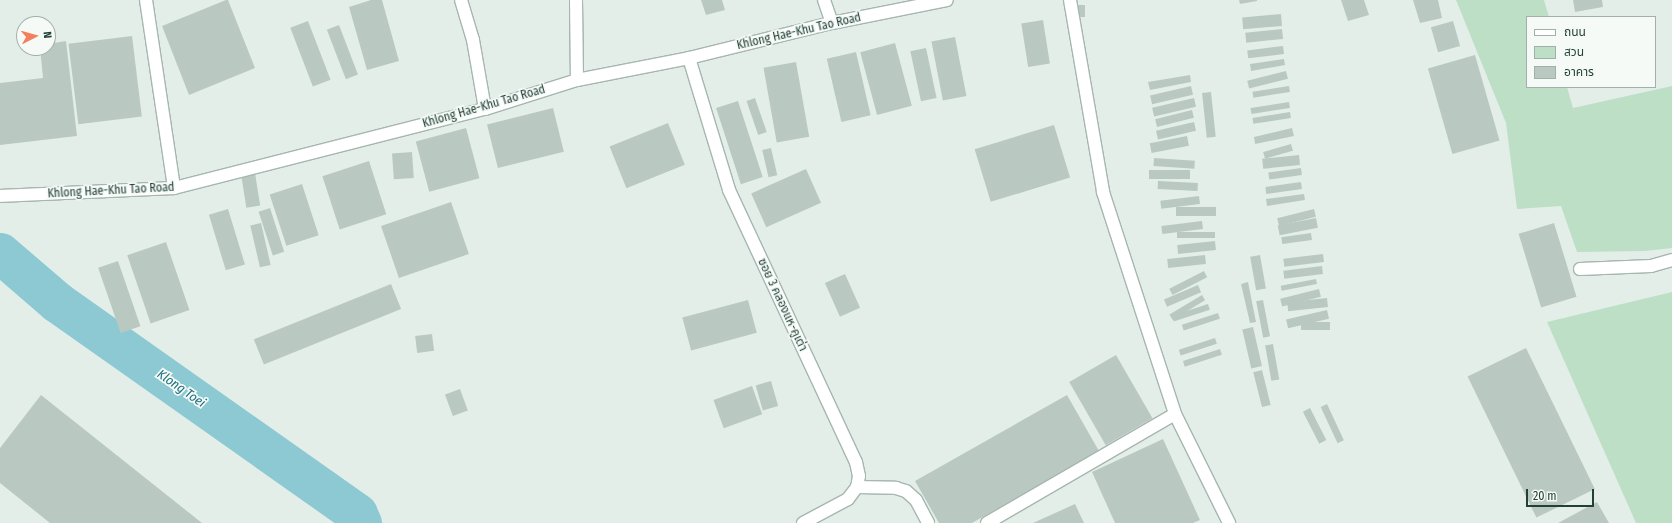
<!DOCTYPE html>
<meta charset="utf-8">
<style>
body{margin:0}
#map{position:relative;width:1672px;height:523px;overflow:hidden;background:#e4eee9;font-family:"Fira Sans Condensed","Noto Sans Thai",sans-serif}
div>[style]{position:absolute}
.green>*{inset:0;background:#bddfc6}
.river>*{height:41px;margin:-20.5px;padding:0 20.5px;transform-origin:20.5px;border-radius:20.5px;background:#8cc9d3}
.building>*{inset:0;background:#b9c9c2;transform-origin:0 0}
.roads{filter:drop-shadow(1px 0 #a6b6b0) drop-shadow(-1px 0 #a6b6b0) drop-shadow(0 1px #a6b6b0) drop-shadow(0 -1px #a6b6b0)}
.minor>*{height:12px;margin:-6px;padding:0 6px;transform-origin:6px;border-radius:6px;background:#fff}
span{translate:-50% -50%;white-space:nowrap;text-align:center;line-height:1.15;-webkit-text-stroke:3.5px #f5faf7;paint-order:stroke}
.street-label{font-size:12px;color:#234038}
.water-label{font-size:13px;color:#1b6f7e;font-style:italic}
.legend{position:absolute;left:1526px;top:16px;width:130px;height:72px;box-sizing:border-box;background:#f5faf7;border:1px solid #a1b0ab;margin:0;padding:5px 7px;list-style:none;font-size:12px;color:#234038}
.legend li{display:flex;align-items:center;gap:8px;height:20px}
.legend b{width:20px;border:1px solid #a1b0ab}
.north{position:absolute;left:16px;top:16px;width:40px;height:40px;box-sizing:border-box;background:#f5faf7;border:1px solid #a1b0ab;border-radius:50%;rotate:84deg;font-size:11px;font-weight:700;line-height:16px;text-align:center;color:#234038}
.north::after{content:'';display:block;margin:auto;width:14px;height:18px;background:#f47f5c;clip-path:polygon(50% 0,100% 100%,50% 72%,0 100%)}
.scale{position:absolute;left:1526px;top:489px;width:68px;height:18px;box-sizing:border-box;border:2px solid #234038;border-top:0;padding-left:5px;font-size:12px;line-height:14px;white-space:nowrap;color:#234038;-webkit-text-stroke:3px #f5faf7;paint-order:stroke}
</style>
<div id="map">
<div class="green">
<i style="clip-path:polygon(1456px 0,1544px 0,1549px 17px,1527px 17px,1527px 87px,1567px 87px,1573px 108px,1672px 86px,1672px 248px,1645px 251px,1577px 252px,1561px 206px,1517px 209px,1506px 123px)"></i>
<i style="clip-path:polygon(1672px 292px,1672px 523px,1636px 523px,1547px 322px)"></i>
</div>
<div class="river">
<i style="left:0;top:253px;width:75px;rotate:40.7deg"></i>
<i style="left:57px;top:302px;width:367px;rotate:35.2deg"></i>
<i style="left:357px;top:514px;width:10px;rotate:66deg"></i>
</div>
<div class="building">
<i style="clip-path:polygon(226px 0,228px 0,255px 68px,189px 95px,162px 26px)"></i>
<i style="clip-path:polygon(371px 0,382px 0,399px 61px,367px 70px,349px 7px)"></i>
<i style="clip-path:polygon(701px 0,722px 0,725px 10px,706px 15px)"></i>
<i style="clip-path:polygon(1239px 0,1257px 0,1257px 1px,1240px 4px)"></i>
<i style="clip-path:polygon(1341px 0,1364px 0,1369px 15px,1348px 21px)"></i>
<i style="clip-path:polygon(1413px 0,1438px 0,1442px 18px,1420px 23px)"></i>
<i style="clip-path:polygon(1573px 0,1602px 0,1603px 7px,1575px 12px)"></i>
<i style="left:1077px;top:5px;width:8px;height:12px"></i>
<i style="left:1281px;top:14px;width:12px;height:39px;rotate:85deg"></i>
<i style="left:1043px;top:20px;width:44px;height:22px;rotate:81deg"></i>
<i style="left:308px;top:21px;width:63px;height:19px;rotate:69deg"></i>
<i style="left:1453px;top:21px;width:26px;height:23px;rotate:74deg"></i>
<i style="left:339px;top:25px;width:53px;height:13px;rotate:69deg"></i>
<i style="left:1282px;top:29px;width:10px;height:37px;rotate:84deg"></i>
<i style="left:132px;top:36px;width:81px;height:64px;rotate:83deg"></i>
<i style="left:955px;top:37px;width:60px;height:24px;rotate:79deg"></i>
<i style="clip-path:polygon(66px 41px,77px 136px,0 145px,0 83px,43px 78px,40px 48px,48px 48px,48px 44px)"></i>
<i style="left:895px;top:43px;width:65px;height:36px;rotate:75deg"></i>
<i style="left:1283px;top:46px;width:8px;height:36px;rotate:83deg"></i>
<i style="left:926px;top:48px;width:51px;height:16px;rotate:78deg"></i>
<i style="left:856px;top:52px;width:65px;height:30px;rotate:77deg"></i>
<i style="left:1475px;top:55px;width:89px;height:49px;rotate:74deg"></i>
<i style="clip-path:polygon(1284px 59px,1285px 65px,1251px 71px,1250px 64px)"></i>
<i style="left:796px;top:62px;width:76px;height:33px;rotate:80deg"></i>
<i style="left:1286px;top:71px;width:8px;height:40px;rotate:76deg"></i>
<i style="clip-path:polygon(1190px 75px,1191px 82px,1150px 90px,1148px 82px)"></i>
<i style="left:1191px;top:86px;width:9px;height:42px;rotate:77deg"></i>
<i style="left:1289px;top:86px;width:6px;height:37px;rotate:81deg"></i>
<i style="left:1211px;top:92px;width:45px;height:9px;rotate:84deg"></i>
<i style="left:755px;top:98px;width:36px;height:9px;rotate:71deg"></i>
<i style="left:1194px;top:98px;width:9px;height:43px;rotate:77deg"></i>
<i style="left:738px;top:101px;width:80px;height:23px;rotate:72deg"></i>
<i style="left:1289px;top:102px;width:6px;height:39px;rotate:81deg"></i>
<i style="left:553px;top:108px;width:45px;height:68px;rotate:76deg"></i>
<i style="left:1192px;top:110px;width:8px;height:38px;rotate:76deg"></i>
<i style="left:1290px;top:112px;width:6px;height:38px;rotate:81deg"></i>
<i style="left:1194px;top:122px;width:9px;height:39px;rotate:77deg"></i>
<i style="left:668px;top:123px;width:45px;height:63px;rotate:68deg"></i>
<i style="left:1054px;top:125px;width:55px;height:83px;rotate:73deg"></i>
<i style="left:466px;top:128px;width:52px;height:52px;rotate:75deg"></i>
<i style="clip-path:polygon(1292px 128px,1294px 136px,1255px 144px,1254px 137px)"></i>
<i style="left:1187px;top:136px;width:10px;height:38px;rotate:79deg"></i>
<i style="left:1291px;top:144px;width:7px;height:29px;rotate:74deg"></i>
<i style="left:771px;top:148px;width:28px;height:9px;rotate:77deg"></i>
<i style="left:412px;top:152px;width:26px;height:20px;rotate:86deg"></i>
<i style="left:1299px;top:155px;width:10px;height:37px;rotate:84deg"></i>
<i style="left:1154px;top:158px;width:41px;height:8px;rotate:4deg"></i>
<i style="left:369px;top:161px;width:56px;height:49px;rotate:72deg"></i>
<i style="left:1301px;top:168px;width:7px;height:33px;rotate:82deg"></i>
<i style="left:806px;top:169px;width:37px;height:60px;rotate:66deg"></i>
<i style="left:1190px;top:170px;width:9px;height:41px;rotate:90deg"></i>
<i style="left:255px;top:173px;width:33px;height:14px;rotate:81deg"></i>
<i style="left:1158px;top:181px;width:40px;height:8px;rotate:3deg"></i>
<i style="left:1301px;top:182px;width:7px;height:36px;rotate:82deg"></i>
<i style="left:302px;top:184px;width:54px;height:34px;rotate:72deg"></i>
<i style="clip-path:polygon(1304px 194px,1305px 200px,1267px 206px,1266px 199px)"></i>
<i style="left:1199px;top:196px;width:8px;height:39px;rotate:83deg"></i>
<i style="left:451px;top:202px;width:55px;height:74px;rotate:71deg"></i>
<i style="left:1216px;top:207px;width:9px;height:40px;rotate:90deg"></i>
<i style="left:270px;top:208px;width:46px;height:12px;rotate:72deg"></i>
<i style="left:228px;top:209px;width:58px;height:20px;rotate:73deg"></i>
<i style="left:1314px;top:209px;width:8px;height:38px;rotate:76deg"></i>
<i style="left:1316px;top:218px;width:10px;height:39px;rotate:79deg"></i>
<i style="left:1202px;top:221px;width:8px;height:41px;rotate:83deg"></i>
<i style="left:261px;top:223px;width:43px;height:11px;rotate:77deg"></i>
<i style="left:1554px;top:223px;width:77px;height:37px;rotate:73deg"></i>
<i style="left:1215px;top:232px;width:6px;height:38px;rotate:90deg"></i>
<i style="left:1311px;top:233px;width:7px;height:30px;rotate:82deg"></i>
<i style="left:1215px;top:241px;width:9px;height:38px;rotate:84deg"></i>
<i style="left:166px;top:242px;width:72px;height:41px;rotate:71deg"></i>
<i style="left:1323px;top:254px;width:8px;height:40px;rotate:83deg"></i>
<i style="left:1205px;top:255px;width:9px;height:38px;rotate:84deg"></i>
<i style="left:1260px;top:255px;width:34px;height:10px;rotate:80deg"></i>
<i style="left:118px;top:261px;width:69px;height:21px;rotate:71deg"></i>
<i style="left:1322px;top:266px;width:8px;height:39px;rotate:83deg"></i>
<i style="left:1204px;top:271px;width:7px;height:39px;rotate:63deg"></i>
<i style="left:845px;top:274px;width:37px;height:22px;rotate:66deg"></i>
<i style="left:1316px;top:279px;width:5px;height:36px;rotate:79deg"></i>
<i style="clip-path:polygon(1248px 282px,1256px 322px,1250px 323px,1241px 284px)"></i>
<i style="left:391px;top:284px;width:27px;height:148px;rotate:68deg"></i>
<i style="left:1198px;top:285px;width:8px;height:37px;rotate:67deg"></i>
<i style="left:1319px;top:289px;width:8px;height:40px;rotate:76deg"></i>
<i style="left:1202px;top:295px;width:6px;height:38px;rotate:59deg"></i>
<i style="left:1327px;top:298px;width:9px;height:40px;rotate:84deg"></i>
<i style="left:748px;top:300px;width:34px;height:68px;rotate:75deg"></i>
<i style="left:1263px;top:300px;width:37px;height:7px;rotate:79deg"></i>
<i style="left:1208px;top:304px;width:6px;height:38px;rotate:72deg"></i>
<i style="left:1327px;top:310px;width:9px;height:42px;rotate:77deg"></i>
<i style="left:1218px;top:313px;width:6px;height:38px;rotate:72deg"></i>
<i style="left:1330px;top:322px;width:8px;height:29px;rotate:90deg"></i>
<i style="left:1253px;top:327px;width:40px;height:11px;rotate:77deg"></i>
<i style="left:432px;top:334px;width:17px;height:17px;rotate:83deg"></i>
<i style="left:1215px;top:338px;width:6px;height:38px;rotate:72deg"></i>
<i style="left:1273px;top:344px;width:36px;height:8px;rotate:80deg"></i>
<i style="left:1526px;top:348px;width:157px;height:65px;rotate:64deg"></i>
<i style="left:1220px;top:349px;width:6px;height:39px;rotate:72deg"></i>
<i style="left:1116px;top:355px;width:73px;height:54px;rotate:60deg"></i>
<i style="left:1262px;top:370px;width:36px;height:9px;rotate:76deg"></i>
<i style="left:771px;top:381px;width:26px;height:16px;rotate:74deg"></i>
<i style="left:752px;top:386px;width:30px;height:41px;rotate:70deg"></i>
<i style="left:460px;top:389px;width:23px;height:16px;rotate:70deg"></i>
<i style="clip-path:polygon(41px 395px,202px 523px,50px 523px,0 483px,0 448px)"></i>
<i style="clip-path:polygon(1067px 395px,1099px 451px,972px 523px,939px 523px,915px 481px)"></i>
<i style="left:1327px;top:404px;width:40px;height:7px;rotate:65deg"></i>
<i style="left:1310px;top:408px;width:36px;height:8px;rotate:63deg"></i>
<i style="clip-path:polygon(1163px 439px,1200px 520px,1193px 523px,1115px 523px,1092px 472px)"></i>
<i style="clip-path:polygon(1597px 502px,1609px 523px,1558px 523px)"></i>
<i style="clip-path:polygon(1075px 504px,1084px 523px,1033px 523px)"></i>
</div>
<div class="roads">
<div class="minor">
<i style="left:146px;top:0;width:190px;rotate:81.5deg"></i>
<i style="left:461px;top:0;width:42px;rotate:73.3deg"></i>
<i style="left:473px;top:40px;width:70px;rotate:80.1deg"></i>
<i style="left:576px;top:0;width:80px;rotate:89.3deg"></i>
<i style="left:824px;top:0;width:24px;rotate:71deg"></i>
<i style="left:1070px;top:0;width:195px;rotate:80.2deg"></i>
<i style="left:1103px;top:192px;width:233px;rotate:72deg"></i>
<i style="left:1175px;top:414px;width:122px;rotate:63.6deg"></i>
<i style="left:689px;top:58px;width:138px;rotate:73.1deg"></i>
<i style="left:729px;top:190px;width:300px;rotate:65deg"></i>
<i style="left:856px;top:462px;width:14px;rotate:78deg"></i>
<i style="left:859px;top:476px;width:11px;rotate:100deg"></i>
<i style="left:857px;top:487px;width:15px;rotate:127deg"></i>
<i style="left:848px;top:499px;width:51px;rotate:151.9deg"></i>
<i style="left:0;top:196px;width:174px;rotate:-2.6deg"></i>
<i style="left:174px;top:188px;width:321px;rotate:-14.3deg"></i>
<i style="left:485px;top:109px;width:96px;rotate:-17.5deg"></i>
<i style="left:577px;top:80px;width:114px;rotate:-11.1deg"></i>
<i style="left:689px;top:58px;width:147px;rotate:-13.8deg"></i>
<i style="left:832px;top:23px;width:117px;rotate:-11.3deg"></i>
<i style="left:1580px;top:269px;width:71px;rotate:-2.4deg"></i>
<i style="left:1651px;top:266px;width:22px;rotate:-16deg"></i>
<i style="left:857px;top:487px;width:39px;rotate:1deg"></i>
<i style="left:896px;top:488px;width:10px;rotate:17deg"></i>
<i style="left:906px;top:491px;width:13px;rotate:42deg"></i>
<i style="left:916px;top:500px;width:26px;rotate:62deg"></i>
<i style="left:987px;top:523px;width:217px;rotate:-30.1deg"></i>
</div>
</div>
<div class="street-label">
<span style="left:799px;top:32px;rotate:-13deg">Khlong Hae-Khu Tao Road</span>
<span style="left:484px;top:107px;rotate:-16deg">Khlong Hae-Khu Tao Road</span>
<span style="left:111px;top:191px;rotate:-3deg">Khlong Hae-Khu Tao Road</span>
<span style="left:782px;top:305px;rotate:65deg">ซอย 3 คลองแห-คูเต่า</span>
</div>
<div class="water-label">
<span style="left:181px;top:389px;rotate:35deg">Klong Toei</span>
</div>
<ul class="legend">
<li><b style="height:5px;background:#fff"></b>ถนน</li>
<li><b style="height:11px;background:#bddfc6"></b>สวน</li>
<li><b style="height:11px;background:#b9c9c2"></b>อาคาร</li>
</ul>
<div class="north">N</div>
<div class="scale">20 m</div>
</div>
